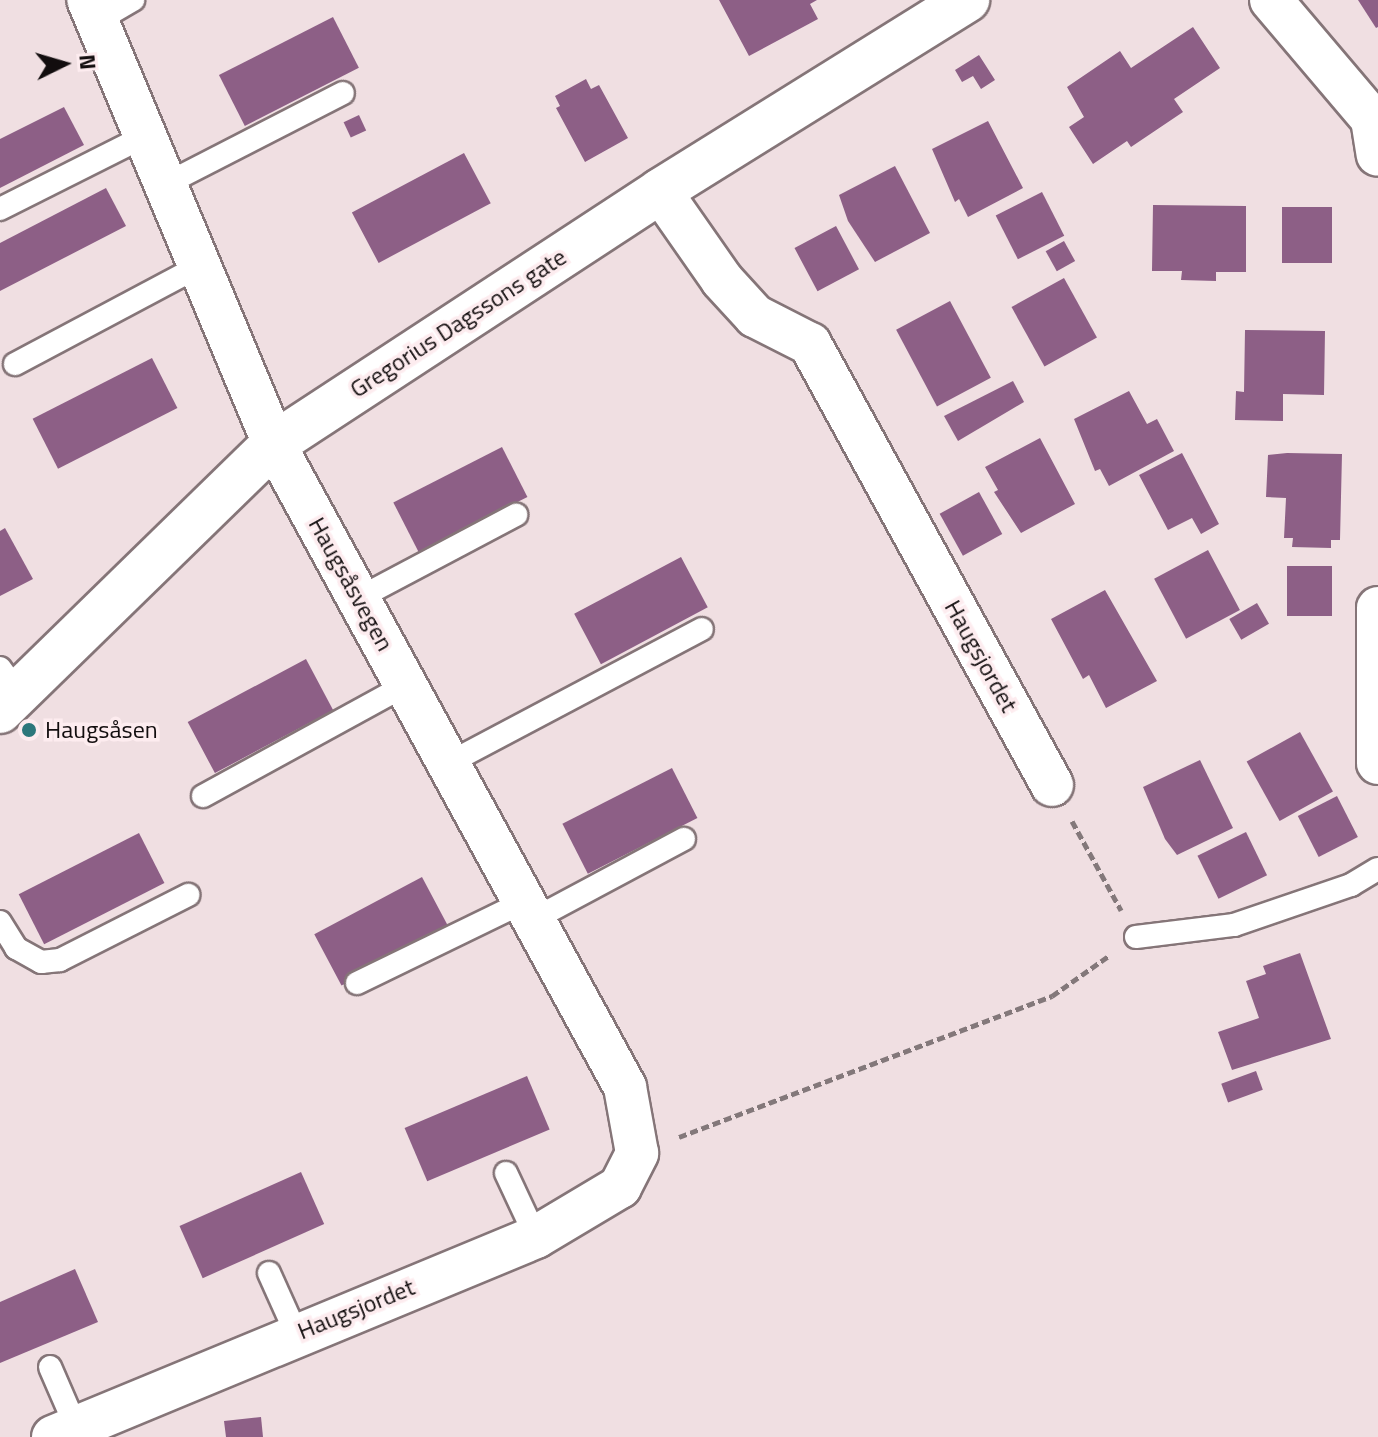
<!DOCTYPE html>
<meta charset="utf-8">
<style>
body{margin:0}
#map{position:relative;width:1378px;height:1437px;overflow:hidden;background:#f0dfe2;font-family:"Titillium Web",sans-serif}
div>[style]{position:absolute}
.building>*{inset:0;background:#8d5f86;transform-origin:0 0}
.path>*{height:5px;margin-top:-2.5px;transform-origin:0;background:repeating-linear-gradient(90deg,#83787a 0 8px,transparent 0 12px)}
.roads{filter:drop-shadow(2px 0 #857578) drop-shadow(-2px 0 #857578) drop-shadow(0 2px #857578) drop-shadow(0 -2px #857578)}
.service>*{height:22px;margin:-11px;padding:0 11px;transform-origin:11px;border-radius:11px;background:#fff}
.minor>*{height:42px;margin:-21px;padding:0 21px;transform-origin:21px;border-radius:21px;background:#fff}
.tertiary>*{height:44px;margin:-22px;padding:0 22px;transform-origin:22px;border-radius:22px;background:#fff}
.dots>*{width:22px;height:22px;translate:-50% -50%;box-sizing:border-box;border:4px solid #fdecef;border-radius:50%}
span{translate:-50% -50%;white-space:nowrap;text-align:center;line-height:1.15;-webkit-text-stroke:7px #fdecef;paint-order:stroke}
.street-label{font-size:24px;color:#120d0e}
.poi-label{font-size:24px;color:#120d0e}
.left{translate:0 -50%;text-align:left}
.north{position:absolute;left:24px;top:24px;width:80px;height:80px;-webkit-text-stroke:6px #fdecef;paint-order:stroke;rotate:85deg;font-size:22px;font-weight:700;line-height:32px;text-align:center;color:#120d0e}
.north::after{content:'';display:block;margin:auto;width:28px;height:36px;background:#120d0e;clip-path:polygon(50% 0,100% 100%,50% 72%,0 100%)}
</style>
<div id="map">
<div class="building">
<i style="clip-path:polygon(719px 0,817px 0,810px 4px,818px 19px,749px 56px)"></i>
<i style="clip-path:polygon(1358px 0,1378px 0,1378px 27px,1376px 28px)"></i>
<i style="left:333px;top:17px;width:57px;height:128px;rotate:63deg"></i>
<i style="clip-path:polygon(1193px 27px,1220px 68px,1174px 99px,1183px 112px,1131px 147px,1127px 141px,1093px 164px,1069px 127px,1084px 117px,1067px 87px,1120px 51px,1131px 68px)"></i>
<i style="clip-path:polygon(979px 55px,995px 80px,981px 89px,973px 76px,962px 82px,955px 70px)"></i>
<i style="clip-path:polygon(586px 79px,591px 89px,599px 85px,628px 138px,585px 162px,556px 108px,560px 106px,555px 96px)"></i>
<i style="clip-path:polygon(64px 107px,84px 145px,0 188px,0 139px)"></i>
<i style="left:359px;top:115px;width:17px;height:17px;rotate:65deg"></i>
<i style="clip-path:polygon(988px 121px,1023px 188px,968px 217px,959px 199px,955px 202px,932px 149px)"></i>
<i style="left:464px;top:153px;width:57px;height:127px;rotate:62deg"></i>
<i style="clip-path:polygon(895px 166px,930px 233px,875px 262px,848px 221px,839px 195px)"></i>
<i style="clip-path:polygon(106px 188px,126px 226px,0 291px,0 243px)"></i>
<i style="left:1042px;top:192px;width:49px;height:52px;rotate:63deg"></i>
<i style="clip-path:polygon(1153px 205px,1246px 206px,1246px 272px,1216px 272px,1216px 281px,1181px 280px,1182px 271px,1152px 271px)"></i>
<i style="left:1282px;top:207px;width:50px;height:56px"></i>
<i style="left:836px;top:226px;width:49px;height:47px;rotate:62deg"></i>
<i style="left:1064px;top:241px;width:23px;height:21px;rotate:61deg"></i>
<i style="left:1064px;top:278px;width:68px;height:60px;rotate:61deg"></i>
<i style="left:950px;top:301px;width:87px;height:61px;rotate:62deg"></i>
<i style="clip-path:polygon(1245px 330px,1325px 331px,1324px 395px,1283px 394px,1283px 421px,1235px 420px,1236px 391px,1244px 392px)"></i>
<i style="left:152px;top:358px;width:56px;height:134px;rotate:63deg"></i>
<i style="clip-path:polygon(1013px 381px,1024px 402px,958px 441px,944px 416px)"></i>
<i style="clip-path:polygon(1129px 391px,1147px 424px,1157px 419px,1174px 451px,1109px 486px,1100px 469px,1095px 471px,1074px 419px)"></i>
<i style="clip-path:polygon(1040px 438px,1075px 504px,1021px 533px,994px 492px,998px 490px,985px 467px)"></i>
<i style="left:502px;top:447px;width:56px;height:122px;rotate:63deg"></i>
<i style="clip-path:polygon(1182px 453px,1219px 524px,1201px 534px,1192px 518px,1168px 530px,1139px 475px)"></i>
<i style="clip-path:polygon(1287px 453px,1342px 454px,1340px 540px,1331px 540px,1331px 548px,1292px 547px,1293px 538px,1284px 538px,1286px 498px,1266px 497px,1268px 455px)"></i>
<i style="left:979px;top:492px;width:48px;height:45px;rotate:61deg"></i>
<i style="clip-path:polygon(5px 528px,33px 579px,0 596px,0 531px)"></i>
<i style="left:1208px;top:550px;width:68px;height:61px;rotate:62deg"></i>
<i style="left:681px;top:557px;width:57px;height:121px;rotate:62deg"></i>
<i style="left:1287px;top:566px;width:45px;height:50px"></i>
<i style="clip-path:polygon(1105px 590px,1157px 681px,1106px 708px,1089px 675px,1083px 679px,1051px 619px)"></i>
<i style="left:1257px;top:603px;width:24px;height:32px;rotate:60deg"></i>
<i style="left:306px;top:659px;width:58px;height:134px;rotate:62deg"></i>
<i style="left:1300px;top:732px;width:68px;height:61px;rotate:61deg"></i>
<i style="clip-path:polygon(1200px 760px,1233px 828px,1177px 855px,1165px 839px,1143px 787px)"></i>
<i style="left:672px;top:768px;width:56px;height:123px;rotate:63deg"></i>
<i style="left:1337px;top:796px;width:46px;height:44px;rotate:63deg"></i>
<i style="left:1246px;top:832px;width:48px;height:54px;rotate:64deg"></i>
<i style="left:139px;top:833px;width:56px;height:135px;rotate:63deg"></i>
<i style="left:422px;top:877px;width:58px;height:122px;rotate:62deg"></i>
<i style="clip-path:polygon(1300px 953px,1331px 1039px,1232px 1070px,1218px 1032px,1259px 1018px,1246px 981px,1266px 974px,1263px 966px)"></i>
<i style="left:1256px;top:1071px;width:20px;height:37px;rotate:70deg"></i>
<i style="left:527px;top:1076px;width:58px;height:133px;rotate:67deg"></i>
<i style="left:301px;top:1172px;width:57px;height:133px;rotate:66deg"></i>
<i style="clip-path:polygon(75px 1269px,98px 1322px,0 1363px,0 1302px)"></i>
<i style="clip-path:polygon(261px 1417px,263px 1437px,226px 1437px,224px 1421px)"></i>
</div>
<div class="path">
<i style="left:1072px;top:821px;width:102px;rotate:61.2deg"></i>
<i style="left:679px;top:1137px;width:399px;rotate:-20.7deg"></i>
<i style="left:1052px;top:996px;width:71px;rotate:-35.3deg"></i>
</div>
<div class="roads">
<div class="service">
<i style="left:97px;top:21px;width:42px;rotate:-30.3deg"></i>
<i style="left:164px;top:185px;width:201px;rotate:-27.2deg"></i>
<i style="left:0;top:209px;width:160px;rotate:-26.7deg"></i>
<i style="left:15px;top:364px;width:208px;rotate:-28deg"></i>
<i style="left:359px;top:598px;width:178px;rotate:-27.9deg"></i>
<i style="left:0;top:668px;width:29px;rotate:54deg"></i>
<i style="left:449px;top:763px;width:286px;rotate:-27.9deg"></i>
<i style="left:203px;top:796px;width:231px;rotate:-28.7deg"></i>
<i style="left:534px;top:919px;width:170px;rotate:-28.1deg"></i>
<i style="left:0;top:922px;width:31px;rotate:58deg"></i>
<i style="left:16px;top:948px;width:29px;rotate:29deg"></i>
<i style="left:41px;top:962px;width:19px;rotate:-6deg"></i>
<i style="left:60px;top:960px;width:144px;rotate:-26.9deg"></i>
<i style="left:1136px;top:937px;width:99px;rotate:-7deg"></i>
<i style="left:1234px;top:925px;width:124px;rotate:-18.9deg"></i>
<i style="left:1351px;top:885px;width:31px;rotate:-31deg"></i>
<i style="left:357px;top:983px;width:186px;rotate:-25.9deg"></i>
<i style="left:506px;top:1173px;width:71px;rotate:64.9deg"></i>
<i style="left:269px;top:1273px;width:66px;rotate:65.8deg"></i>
<i style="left:50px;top:1367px;width:75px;rotate:66.5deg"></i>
</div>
<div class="minor">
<i style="left:1271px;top:0;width:156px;rotate:49.7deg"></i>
<i style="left:1372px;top:119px;width:36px;rotate:81deg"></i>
<i style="left:660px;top:191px;width:108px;rotate:55.1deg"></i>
<i style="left:722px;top:280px;width:49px;rotate:47.5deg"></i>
<i style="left:755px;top:316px;width:62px;rotate:27deg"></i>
<i style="left:810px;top:344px;width:503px;rotate:61.24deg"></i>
<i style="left:1378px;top:608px;width:155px;rotate:90deg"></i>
<i style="left:53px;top:1437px;width:523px;rotate:-22.49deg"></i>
<i style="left:536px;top:1237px;width:98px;rotate:-30.8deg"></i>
<i style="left:620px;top:1187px;width:38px;rotate:-63deg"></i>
<i style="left:637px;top:1153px;width:67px;rotate:-100.3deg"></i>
<i style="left:625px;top:1087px;width:733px;rotate:-118.63deg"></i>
<i style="left:274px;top:444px;width:481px;rotate:-112.7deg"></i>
</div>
<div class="tertiary">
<i style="left:0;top:711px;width:383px;rotate:-44.3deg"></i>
<i style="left:274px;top:444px;width:462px;rotate:-33.2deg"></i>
<i style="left:660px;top:191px;width:362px;rotate:-31.9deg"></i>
</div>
</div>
<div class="dots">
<i style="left:29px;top:730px;background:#2d777b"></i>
</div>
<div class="street-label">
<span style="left:458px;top:323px;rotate:-33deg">Gregorius Dagssons gate</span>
<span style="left:351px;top:584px;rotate:61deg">Haugsåsvegen</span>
<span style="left:981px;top:656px;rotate:61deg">Haugsjordet</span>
<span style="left:356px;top:1309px;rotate:-22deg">Haugsjordet</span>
</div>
<div class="poi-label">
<span class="left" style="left:45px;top:730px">Haugsåsen</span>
</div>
<div class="north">N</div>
</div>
